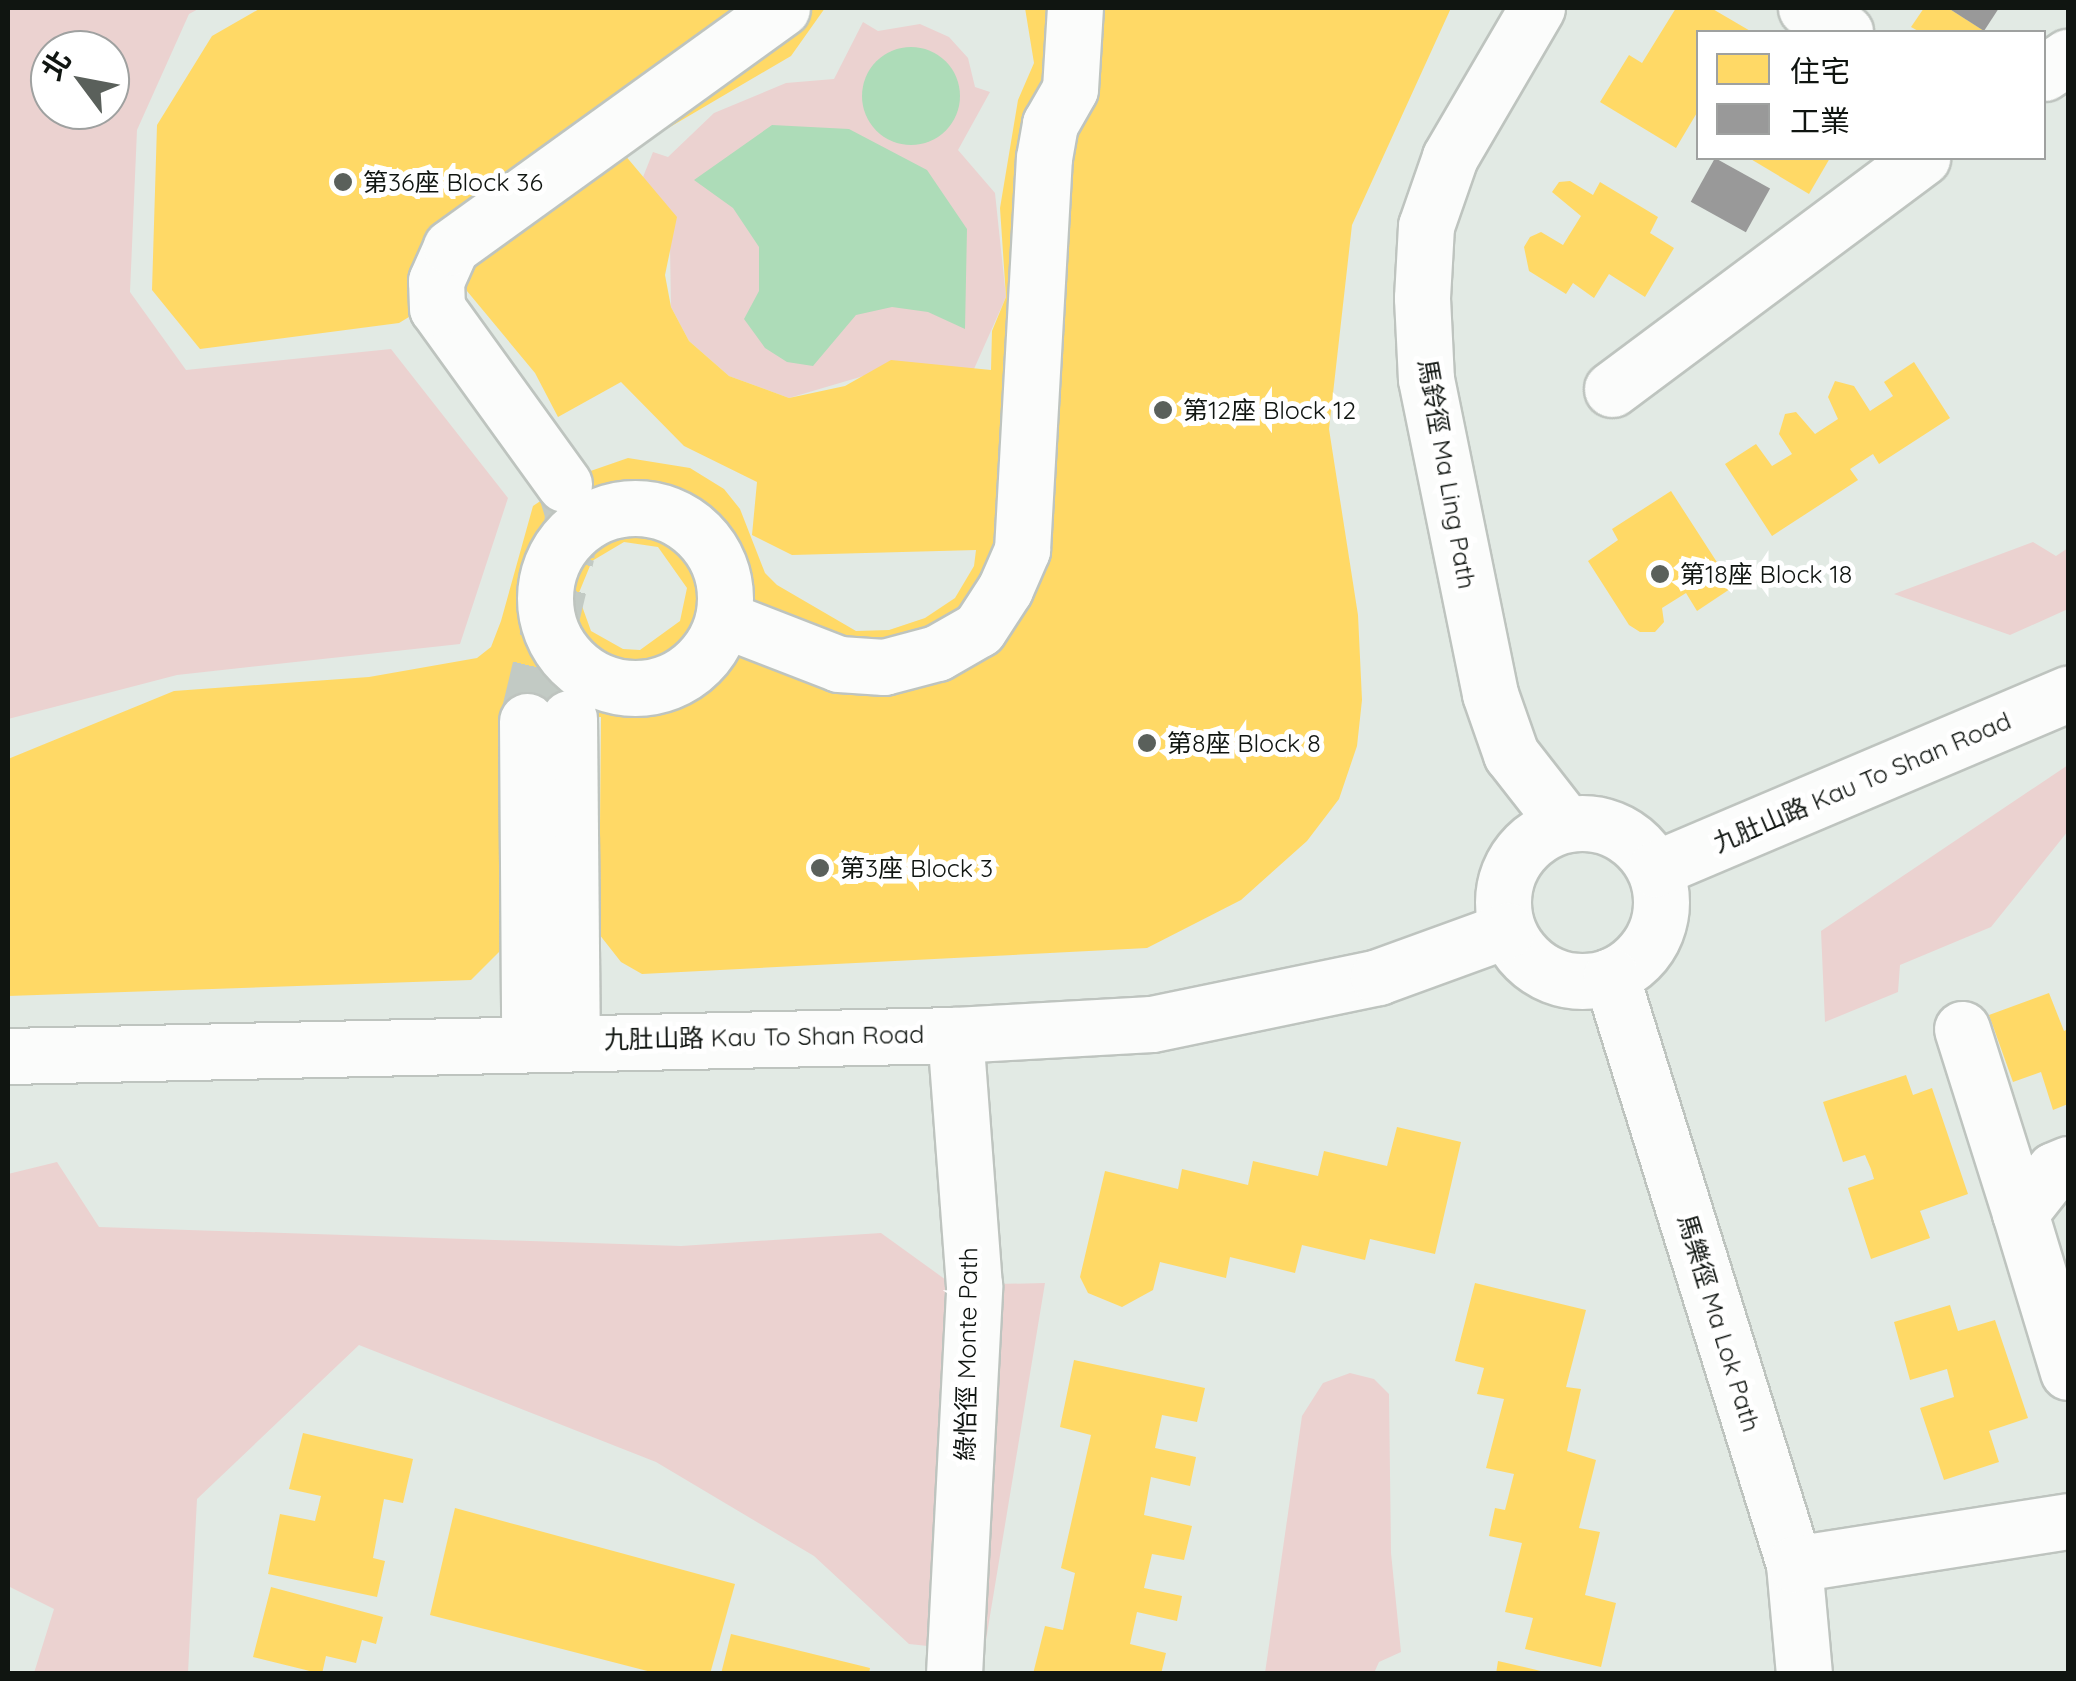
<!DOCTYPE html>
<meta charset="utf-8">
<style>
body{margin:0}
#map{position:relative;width:2076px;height:1681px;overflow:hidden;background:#e2eae4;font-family:Quicksand,"Noto Sans TC",sans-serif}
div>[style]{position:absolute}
.green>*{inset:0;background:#ebd2d0}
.water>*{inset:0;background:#addcb8}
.round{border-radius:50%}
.homes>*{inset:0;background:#ffd966}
.industry>*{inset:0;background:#999;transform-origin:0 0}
.minor-tunnel>*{height:55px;margin-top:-27.5px;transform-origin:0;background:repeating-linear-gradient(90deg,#c2cac4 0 55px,transparent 0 83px)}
.roads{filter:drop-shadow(2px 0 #bec4bf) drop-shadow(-2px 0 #bec4bf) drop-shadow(0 2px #bec4bf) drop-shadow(0 -2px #bec4bf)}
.minor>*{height:55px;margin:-27.5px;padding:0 27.5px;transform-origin:27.5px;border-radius:27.5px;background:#fbfcfb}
.minor>.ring{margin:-27.5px;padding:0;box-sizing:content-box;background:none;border:55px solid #fbfcfb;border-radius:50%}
.dots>*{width:28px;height:28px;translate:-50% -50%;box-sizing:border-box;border:5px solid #fff;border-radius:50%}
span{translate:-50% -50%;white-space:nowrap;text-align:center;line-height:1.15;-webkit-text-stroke:10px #fff;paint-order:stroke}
.poi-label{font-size:25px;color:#101511}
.left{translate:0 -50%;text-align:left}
.street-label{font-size:25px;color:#101511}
.frame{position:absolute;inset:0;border:10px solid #101511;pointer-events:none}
.legend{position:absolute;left:1696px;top:30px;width:350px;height:130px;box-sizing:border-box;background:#fff;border:2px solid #9fa1a0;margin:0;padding:12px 18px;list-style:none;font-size:30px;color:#101511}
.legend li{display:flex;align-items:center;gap:20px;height:50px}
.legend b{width:50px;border:2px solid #9fa1a0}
.north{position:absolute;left:30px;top:30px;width:100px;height:100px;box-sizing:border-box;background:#fff;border:2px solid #9fa1a0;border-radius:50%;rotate:302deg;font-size:28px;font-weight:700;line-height:40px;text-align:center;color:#101511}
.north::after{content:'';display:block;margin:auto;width:35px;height:45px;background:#5a605b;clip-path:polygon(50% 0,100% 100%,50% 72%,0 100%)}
</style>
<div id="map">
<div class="green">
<i style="clip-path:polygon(evenodd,8px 8px,200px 8px,189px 14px,137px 130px,130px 292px,186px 370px,391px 349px,508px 498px,460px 644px,177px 675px,8px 719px,8px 8px,110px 50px,110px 110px,50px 110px,50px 50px,110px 50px)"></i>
<i style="clip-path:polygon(863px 22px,878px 31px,920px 24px,949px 37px,968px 58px,975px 87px,990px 92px,958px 150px,995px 193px,1006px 297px,974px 369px,877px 372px,789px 398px,729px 376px,689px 341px,671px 307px,670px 246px,643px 177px,653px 152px,668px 157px,714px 113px,786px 83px,834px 79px)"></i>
<i style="clip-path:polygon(2033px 542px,2056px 556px,2068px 548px,2068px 609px,2010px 635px,1894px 594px)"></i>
<i style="clip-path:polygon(2068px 765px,2068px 831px,1991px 927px,1900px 965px,1898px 992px,1825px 1022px,1821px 931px)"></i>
<i style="clip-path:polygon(57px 1162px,99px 1227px,681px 1246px,881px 1233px,953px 1285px,1045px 1283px,984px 1652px,909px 1644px,814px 1556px,656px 1462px,359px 1345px,197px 1499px,188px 1673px,34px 1673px,54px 1609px,8px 1586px,8px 1174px)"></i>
<i style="clip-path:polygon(1350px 1373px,1374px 1379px,1389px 1394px,1391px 1553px,1401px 1652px,1379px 1662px,1374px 1673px,1265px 1673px,1302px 1416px,1323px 1383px)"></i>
</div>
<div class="water">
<i class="round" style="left:862px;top:47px;width:98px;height:98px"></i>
<i style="clip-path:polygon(772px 125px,849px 129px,927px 170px,967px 229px,965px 329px,928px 312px,892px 307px,856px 315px,813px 366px,787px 362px,765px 348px,744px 319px,759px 291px,759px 247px,733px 208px,694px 180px)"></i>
</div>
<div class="homes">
<i style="clip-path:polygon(evenodd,261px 8px,825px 8px,791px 56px,624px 154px,677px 217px,665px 275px,671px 307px,689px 341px,729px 376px,789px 398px,845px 386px,891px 360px,991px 370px,992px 331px,1006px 297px,1000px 208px,1018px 100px,1034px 63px,1025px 8px,1451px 8px,1352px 225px,1329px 429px,1358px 615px,1362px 700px,1357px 746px,1339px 799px,1307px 841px,1241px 900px,1147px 948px,642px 974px,621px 962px,599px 934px,601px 717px,499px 722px,509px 930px,501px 950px,471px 980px,8px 996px,8px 759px,174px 691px,369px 677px,477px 658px,491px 647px,501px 621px,533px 506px,579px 475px,628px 458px,690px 468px,724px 489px,740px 509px,765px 573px,777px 585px,856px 631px,889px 630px,925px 618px,955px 598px,974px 566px,976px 550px,792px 555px,752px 535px,757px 482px,684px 446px,621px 382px,558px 417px,535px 373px,462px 285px,399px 323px,200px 349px,152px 290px,157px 125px,212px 36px,261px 8px,624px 542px,658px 547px,687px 588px,680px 621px,640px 650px,623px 649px,591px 631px,578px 595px,592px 561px,624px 542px)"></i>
<i style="clip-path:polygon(1676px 8px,1711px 8px,1752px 32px,1698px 32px,1698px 111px,1676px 148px,1600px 102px,1629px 55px,1642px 63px)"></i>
<i style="clip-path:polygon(1924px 8px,1948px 8px,1986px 32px,1920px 32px,1911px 27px)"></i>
<i style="clip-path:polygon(1749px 158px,1830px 158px,1809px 194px)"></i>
<i style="clip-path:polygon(1570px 181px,1593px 195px,1600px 182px,1658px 217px,1650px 233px,1674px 248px,1645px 297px,1609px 274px,1594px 298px,1573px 283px,1566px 294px,1529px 271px,1524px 247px,1530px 237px,1541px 232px,1563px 245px,1581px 216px,1552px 192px,1559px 182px)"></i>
<i style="clip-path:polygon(1914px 362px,1950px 418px,1879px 464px,1873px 454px,1850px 469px,1858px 480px,1772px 536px,1725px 464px,1756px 444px,1772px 466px,1792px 454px,1779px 434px,1785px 414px,1796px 412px,1815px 434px,1838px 419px,1828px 397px,1835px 381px,1854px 386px,1870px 411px,1893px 396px,1884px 382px)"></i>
<i style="clip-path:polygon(1671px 491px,1733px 587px,1697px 611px,1686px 593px,1662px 608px,1664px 622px,1655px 632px,1640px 632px,1629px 625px,1588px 561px,1618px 540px,1612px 529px)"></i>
<i style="clip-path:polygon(2049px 993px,2064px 1031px,2068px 1029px,2068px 1104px,2053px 1110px,2041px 1072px,2013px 1082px,1989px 1015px)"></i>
<i style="clip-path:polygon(1906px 1075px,1913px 1095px,1932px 1088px,1968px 1194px,1920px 1211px,1930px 1238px,1871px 1259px,1848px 1188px,1874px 1179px,1871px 1169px,1865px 1155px,1843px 1162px,1823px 1102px)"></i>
<i style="clip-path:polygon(1397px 1127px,1461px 1142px,1435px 1254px,1370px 1239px,1365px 1260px,1302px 1245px,1295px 1273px,1230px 1257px,1226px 1278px,1160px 1262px,1153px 1290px,1122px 1307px,1088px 1293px,1080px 1277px,1105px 1171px,1178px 1189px,1182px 1169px,1248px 1185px,1253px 1161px,1318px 1176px,1324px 1151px,1387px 1166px)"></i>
<i style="clip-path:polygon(1475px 1283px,1586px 1310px,1566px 1387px,1581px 1389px,1567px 1451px,1596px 1460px,1579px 1528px,1600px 1532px,1585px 1595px,1616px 1603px,1601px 1667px,1525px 1649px,1533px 1618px,1505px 1612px,1522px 1543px,1489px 1536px,1495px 1508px,1505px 1510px,1514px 1474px,1486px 1468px,1504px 1399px,1477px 1394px,1484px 1368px,1455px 1361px)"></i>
<i style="clip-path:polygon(1950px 1305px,1958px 1331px,1995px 1320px,2028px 1418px,1989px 1431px,1999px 1462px,1944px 1480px,1920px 1408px,1954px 1397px,1947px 1369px,1910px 1380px,1894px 1322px)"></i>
<i style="clip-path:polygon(1074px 1360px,1205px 1388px,1197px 1422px,1162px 1415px,1155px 1448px,1196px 1457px,1190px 1486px,1151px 1477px,1144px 1515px,1192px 1526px,1184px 1560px,1152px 1554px,1144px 1588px,1182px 1596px,1177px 1621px,1137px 1612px,1130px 1644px,1166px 1653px,1161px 1674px,1033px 1674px,1045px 1626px,1063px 1630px,1075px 1573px,1061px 1568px,1091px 1435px,1060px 1427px)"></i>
<i style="clip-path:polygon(303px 1433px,413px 1459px,403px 1503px,384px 1499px,373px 1558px,385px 1561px,377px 1597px,268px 1574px,280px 1514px,315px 1521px,321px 1496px,289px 1489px)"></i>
<i style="clip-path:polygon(455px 1508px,735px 1584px,710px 1674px,659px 1674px,430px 1615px)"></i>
<i style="clip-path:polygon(271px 1587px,383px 1617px,376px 1644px,362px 1640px,356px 1663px,326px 1656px,322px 1674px,253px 1657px)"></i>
<i style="clip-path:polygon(731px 1634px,870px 1668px,869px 1674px,721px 1674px)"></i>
<i style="clip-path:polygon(1498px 1661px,1545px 1672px,1545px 1674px,1496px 1674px)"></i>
</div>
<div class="industry">
<i style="clip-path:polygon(1948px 8px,1999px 8px,1984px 31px)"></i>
<i style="left:1715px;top:158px;width:63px;height:50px;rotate:29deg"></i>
</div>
<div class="minor-tunnel">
<i style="left:527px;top:721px;width:172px;rotate:-76.5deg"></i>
<i style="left:567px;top:554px;width:40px;rotate:-81.5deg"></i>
<i style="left:573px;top:514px;width:31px;rotate:-107deg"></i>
</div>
<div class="roads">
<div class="minor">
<i style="left:1537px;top:8px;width:173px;rotate:120.3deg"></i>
<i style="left:1450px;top:157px;width:73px;rotate:109.2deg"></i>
<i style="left:1426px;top:226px;width:72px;rotate:93.2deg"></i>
<i style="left:1422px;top:298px;width:81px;rotate:87.2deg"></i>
<i style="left:1426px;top:379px;width:321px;rotate:78.5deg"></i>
<i style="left:1490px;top:694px;width:64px;rotate:70.7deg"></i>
<i style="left:1511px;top:754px;width:88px;rotate:52deg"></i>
<i style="left:1806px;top:8px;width:46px;rotate:31.6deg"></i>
<i style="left:2044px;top:73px;width:29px;rotate:-34deg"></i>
<i style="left:1612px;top:389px;width:387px;rotate:-36.7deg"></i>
<i style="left:564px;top:484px;width:217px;rotate:-125.8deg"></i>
<i style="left:437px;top:308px;width:27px;rotate:-92deg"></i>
<i style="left:436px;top:281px;width:37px;rotate:-66deg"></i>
<i style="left:451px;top:247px;width:408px;rotate:-35.8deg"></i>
<i class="ring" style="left:545px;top:508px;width:125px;height:125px"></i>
<i style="left:723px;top:619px;width:124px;rotate:21.2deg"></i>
<i style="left:839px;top:664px;width:45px;rotate:3.8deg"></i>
<i style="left:884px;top:667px;width:55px;rotate:-14.8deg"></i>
<i style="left:937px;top:653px;width:48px;rotate:-29.7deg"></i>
<i style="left:979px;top:629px;width:48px;rotate:-57deg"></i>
<i style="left:1005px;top:589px;width:43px;rotate:-66.4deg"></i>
<i style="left:1022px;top:550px;width:393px;rotate:-86.8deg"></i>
<i style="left:1044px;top:158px;width:35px;rotate:-80deg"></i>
<i style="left:1050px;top:124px;width:40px;rotate:-60.3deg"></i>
<i style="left:1070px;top:89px;width:81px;rotate:-86.5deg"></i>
<i style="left:569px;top:718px;width:322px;rotate:89.5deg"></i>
<i style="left:527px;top:721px;width:320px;rotate:89.6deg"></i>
<i class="ring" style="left:1503px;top:823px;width:103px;height:103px"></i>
<i style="left:1655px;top:869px;width:449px;rotate:-23deg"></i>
<i style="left:1611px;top:976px;width:616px;rotate:72.71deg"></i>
<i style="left:1794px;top:1564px;width:110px;rotate:84.8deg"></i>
<i style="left:1962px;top:1029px;width:193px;rotate:72.5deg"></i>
<i style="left:8px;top:1056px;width:947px;rotate:-1.27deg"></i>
<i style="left:955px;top:1035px;width:197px;rotate:-3.2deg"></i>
<i style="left:1152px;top:1024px;width:231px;rotate:-11.7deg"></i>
<i style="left:1378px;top:977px;width:137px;rotate:-20deg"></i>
<i style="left:2068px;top:1164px;width:15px;rotate:157deg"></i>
<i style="left:2054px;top:1170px;width:55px;rotate:128.3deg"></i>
<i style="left:2020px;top:1213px;width:166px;rotate:73.2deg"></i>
<i style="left:1794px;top:1564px;width:277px;rotate:-8.9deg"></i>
<i style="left:954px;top:1674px;width:389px;rotate:-87deg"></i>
<i style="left:974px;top:1286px;width:252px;rotate:-94.3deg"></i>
</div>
</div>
<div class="dots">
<i style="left:343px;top:182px;background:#5a605b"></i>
<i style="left:1163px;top:410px;background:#5a605b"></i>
<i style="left:1660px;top:574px;background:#5a605b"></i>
<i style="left:1147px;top:743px;background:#5a605b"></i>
<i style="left:820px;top:868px;background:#5a605b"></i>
</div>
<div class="poi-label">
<span class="left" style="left:363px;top:182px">第36座 Block 36</span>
<span class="left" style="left:1183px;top:410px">第12座 Block 12</span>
<span class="left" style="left:1680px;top:574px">第18座 Block 18</span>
<span class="left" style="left:1167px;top:743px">第8座 Block 8</span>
<span class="left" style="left:840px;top:868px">第3座 Block 3</span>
</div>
<div class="street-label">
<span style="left:1447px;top:474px;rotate:80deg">馬鈴徑 Ma Ling Path</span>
<span style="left:1862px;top:782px;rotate:-23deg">九肚山路 Kau To Shan Road</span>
<span style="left:764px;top:1037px;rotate:-1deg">九肚山路 Kau To Shan Road</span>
<span style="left:1719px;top:1323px;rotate:73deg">馬樂徑 Ma Lok Path</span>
<span style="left:967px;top:1354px;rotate:-89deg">綠怡徑 Monte Path</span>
</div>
<div class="frame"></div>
<ul class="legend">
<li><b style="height:28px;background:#ffd966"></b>住宅</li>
<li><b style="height:28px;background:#999"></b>工業</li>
</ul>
<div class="north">北</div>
</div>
